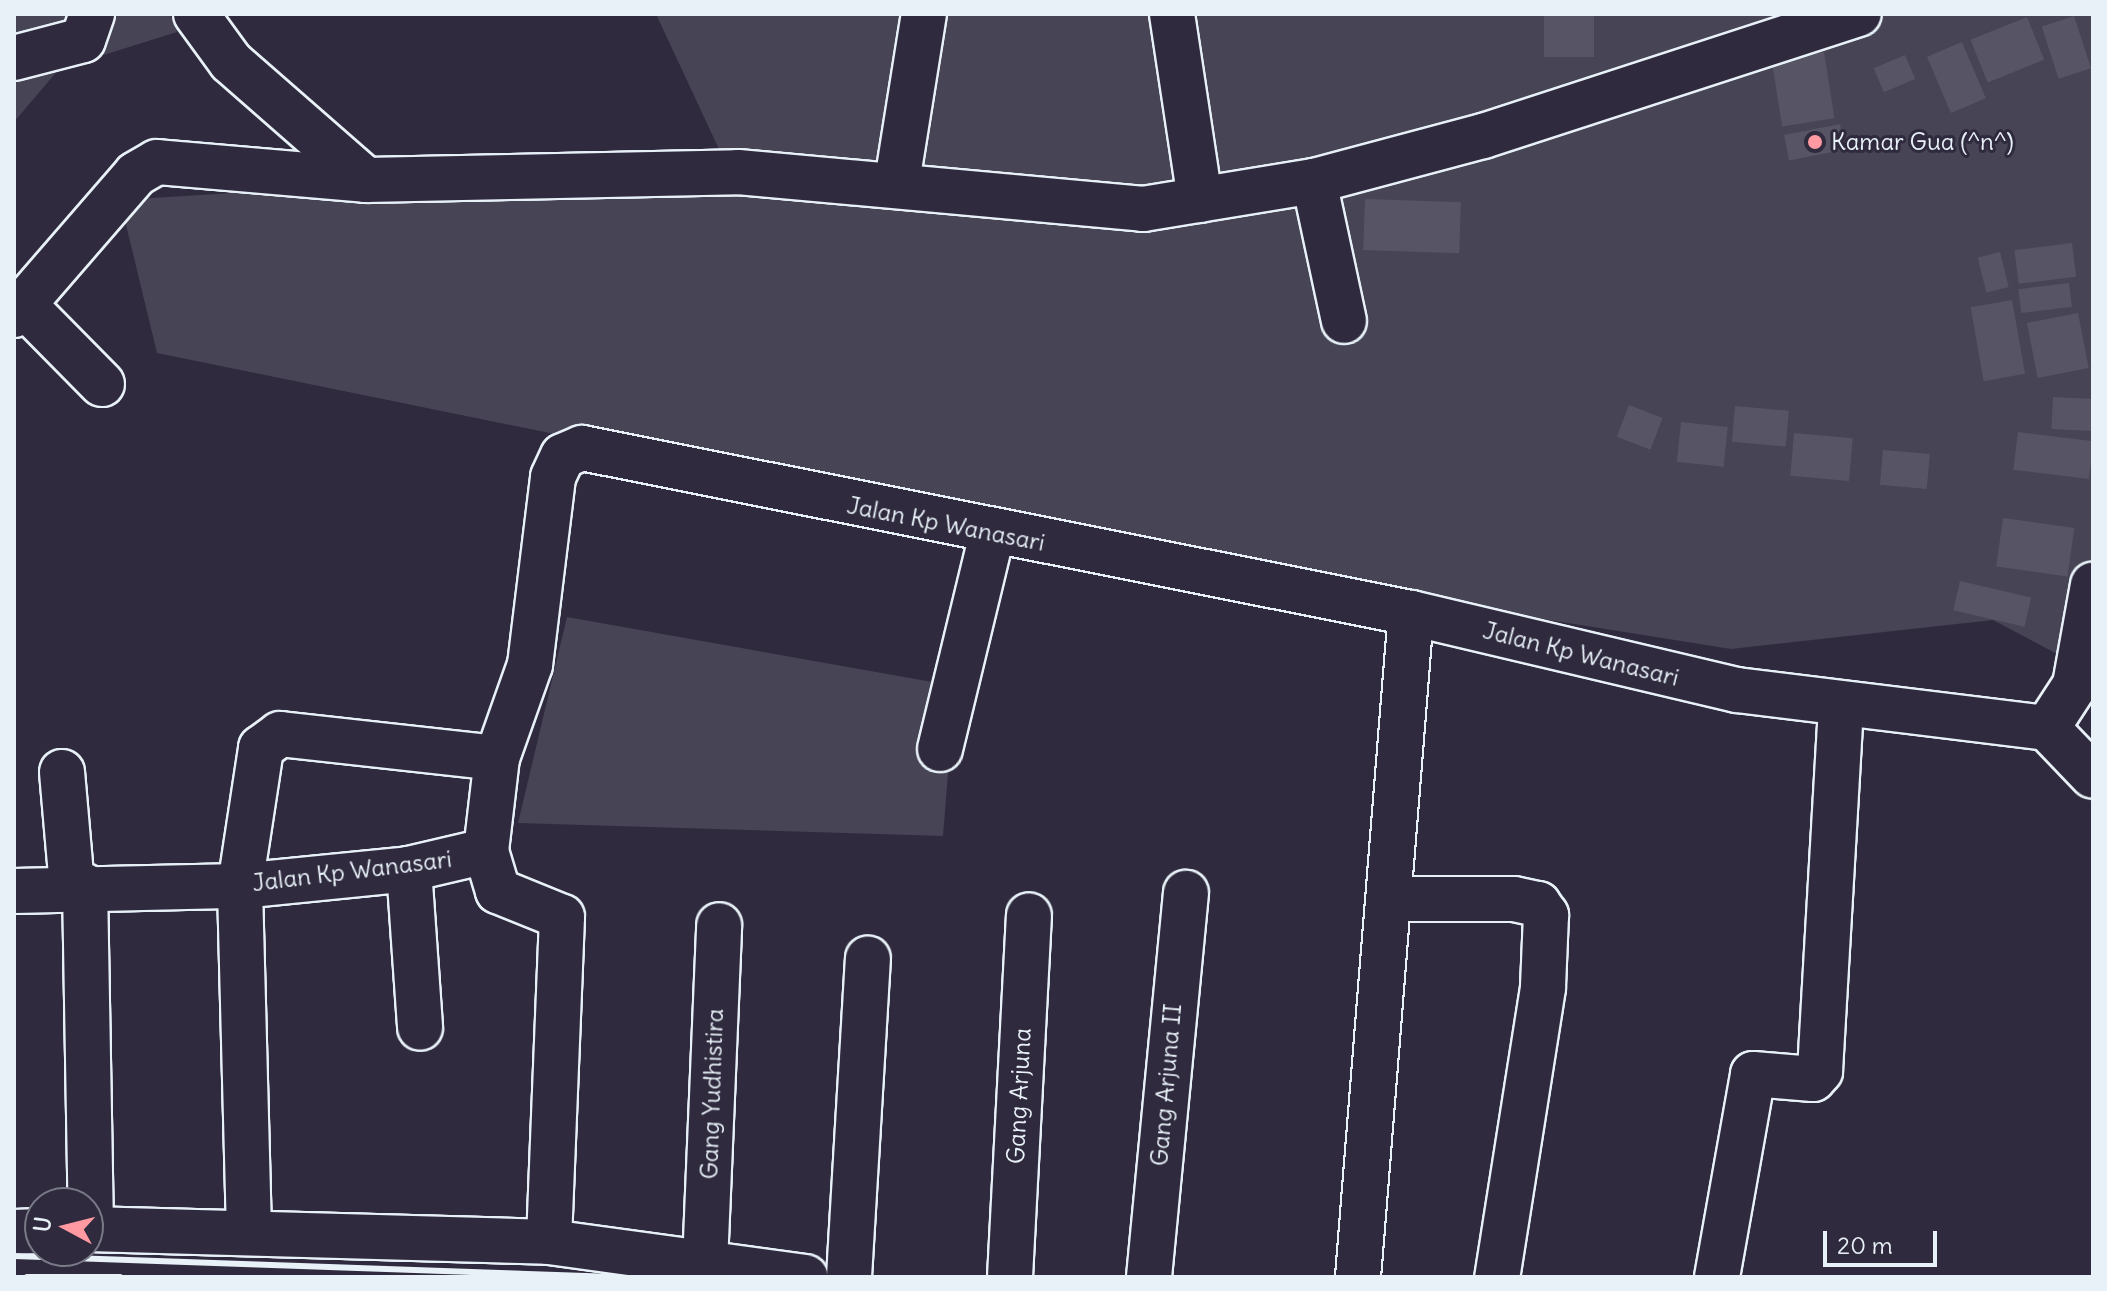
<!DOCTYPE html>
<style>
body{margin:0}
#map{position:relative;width:2107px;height:1291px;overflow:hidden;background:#2f2a3d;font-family:Delius,sans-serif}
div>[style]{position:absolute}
.green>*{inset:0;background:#464455}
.building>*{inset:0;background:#575565;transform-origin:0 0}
.roads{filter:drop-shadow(2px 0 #e8f1f8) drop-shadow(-2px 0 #e8f1f8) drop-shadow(0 2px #e8f1f8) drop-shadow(0 -2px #e8f1f8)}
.minor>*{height:44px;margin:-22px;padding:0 22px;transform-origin:22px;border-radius:22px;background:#2f2a3d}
.rail>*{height:6px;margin:-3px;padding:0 3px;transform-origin:3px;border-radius:3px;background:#e8f1f8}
.dots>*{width:22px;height:22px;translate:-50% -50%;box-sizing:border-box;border:4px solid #2f2a3d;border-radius:50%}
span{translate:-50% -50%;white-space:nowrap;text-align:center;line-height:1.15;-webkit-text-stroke:6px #2f2a3d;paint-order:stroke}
.poi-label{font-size:24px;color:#e8f1f8}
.left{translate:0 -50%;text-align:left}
.street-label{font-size:24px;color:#e8f1f8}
.frame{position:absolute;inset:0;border:16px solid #e8f1f8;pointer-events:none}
.north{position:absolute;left:24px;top:1187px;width:80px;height:80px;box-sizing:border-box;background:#2f2a3d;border:2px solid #797a88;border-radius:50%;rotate:277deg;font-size:22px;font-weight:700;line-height:32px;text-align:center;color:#e8f1f8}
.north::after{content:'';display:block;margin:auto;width:28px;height:36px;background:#ff9aa2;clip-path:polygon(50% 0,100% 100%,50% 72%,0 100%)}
.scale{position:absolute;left:1823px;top:1231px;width:114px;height:36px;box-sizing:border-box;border:4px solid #e8f1f8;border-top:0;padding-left:10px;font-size:24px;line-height:28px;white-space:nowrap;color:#e8f1f8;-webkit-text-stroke:6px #2f2a3d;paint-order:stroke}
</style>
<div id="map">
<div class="green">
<i style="clip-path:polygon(14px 14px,170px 14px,177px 32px,59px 69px,14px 122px)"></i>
<i style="clip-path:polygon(656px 14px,2093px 14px,2093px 673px,1993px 620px,1731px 649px,1168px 559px,157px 353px,120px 200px,298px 189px,738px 190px)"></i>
<i style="clip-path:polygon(567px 617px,955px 686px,943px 836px,518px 823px)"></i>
</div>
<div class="building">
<i style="left:1544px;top:14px;width:50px;height:43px"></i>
<i style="left:2074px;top:16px;width:55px;height:34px;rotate:72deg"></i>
<i style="left:2027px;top:17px;width:46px;height:61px;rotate:68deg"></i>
<i style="left:1962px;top:42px;width:61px;height:38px;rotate:67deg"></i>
<i style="left:1824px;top:52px;width:67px;height:53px;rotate:81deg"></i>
<i style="left:1905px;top:55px;width:26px;height:34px;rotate:67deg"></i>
<i style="left:1840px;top:124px;width:26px;height:57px;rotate:79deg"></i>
<i style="left:1365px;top:199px;width:96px;height:51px;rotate:2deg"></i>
<i style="left:2072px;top:243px;width:34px;height:58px;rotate:83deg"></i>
<i style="left:2000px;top:252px;width:36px;height:23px;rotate:76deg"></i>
<i style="left:2069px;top:283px;width:24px;height:51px;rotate:83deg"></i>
<i style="left:2012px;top:300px;width:75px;height:42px;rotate:80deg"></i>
<i style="left:2078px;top:313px;width:56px;height:52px;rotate:79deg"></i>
<i style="left:2053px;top:397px;width:40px;height:32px;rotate:3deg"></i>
<i style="left:1629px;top:405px;width:36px;height:34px;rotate:21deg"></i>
<i style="left:1735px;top:406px;width:54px;height:36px;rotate:5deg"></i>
<i style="left:1681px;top:422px;width:47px;height:40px;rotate:6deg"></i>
<i style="left:2018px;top:432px;width:76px;height:38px;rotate:7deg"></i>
<i style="left:1794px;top:433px;width:59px;height:43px;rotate:5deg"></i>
<i style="left:1883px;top:450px;width:47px;height:35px;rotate:5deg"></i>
<i style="left:2003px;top:518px;width:72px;height:49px;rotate:8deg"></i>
<i style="left:1960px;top:581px;width:73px;height:30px;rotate:13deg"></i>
</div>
<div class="roads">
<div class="minor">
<i style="left:196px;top:14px;width:59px;rotate:53.9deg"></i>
<i style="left:231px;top:62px;width:179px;rotate:41.2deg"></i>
<i style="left:366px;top:180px;width:372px;rotate:-1.2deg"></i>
<i style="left:738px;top:172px;width:407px;rotate:5.2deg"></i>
<i style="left:1143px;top:209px;width:173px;rotate:-9.3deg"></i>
<i style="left:1314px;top:181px;width:175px;rotate:-14.9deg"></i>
<i style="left:1483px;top:136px;width:395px;rotate:-18deg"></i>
<i style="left:1172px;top:14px;width:188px;rotate:81.4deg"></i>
<i style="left:14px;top:58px;width:71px;rotate:-14.6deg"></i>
<i style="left:83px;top:40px;width:28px;rotate:-71deg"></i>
<i style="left:1314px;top:181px;width:143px;rotate:77.9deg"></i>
<i style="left:897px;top:182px;width:170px;rotate:-80.9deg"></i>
<i style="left:24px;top:305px;width:111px;rotate:45.4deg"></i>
<i style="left:14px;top:315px;width:186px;rotate:-49.1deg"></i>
<i style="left:136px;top:174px;width:24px;rotate:-30deg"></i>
<i style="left:157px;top:162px;width:210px;rotate:4.9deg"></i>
<i style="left:2047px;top:728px;width:66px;rotate:46.2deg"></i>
<i style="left:940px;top:749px;width:221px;rotate:-76.4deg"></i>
<i style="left:62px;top:772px;width:115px;rotate:85deg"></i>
<i style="left:486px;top:851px;width:42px;rotate:73.3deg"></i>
<i style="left:498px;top:891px;width:69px;rotate:22.1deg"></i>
<i style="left:562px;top:917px;width:325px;rotate:92.3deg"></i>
<i style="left:409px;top:869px;width:159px;rotate:86deg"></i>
<i style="left:85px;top:886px;width:343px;rotate:89deg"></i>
<i style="left:14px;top:891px;width:226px;rotate:-1.3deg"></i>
<i style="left:240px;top:886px;width:170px;rotate:-5.7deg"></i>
<i style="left:409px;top:869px;width:79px;rotate:-13.2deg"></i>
<i style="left:486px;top:851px;width:94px;rotate:-83.3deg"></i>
<i style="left:497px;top:758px;width:99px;rotate:-70.5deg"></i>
<i style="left:530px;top:665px;width:189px;rotate:-83deg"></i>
<i style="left:553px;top:477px;width:23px;rotate:-65deg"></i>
<i style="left:563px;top:456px;width:21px;rotate:-23deg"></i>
<i style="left:582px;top:448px;width:845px;rotate:11.26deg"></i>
<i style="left:1411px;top:613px;width:335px;rotate:13.3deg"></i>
<i style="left:1737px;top:690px;width:312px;rotate:7deg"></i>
<i style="left:2047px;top:728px;width:51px;rotate:-56.9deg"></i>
<i style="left:2075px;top:685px;width:102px;rotate:-79.8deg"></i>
<i style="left:1391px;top:899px;width:123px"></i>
<i style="left:1514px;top:899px;width:25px;rotate:12deg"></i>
<i style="left:1538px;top:904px;width:14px;rotate:54deg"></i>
<i style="left:1546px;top:915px;width:73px;rotate:92.4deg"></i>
<i style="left:1543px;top:988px;width:293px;rotate:99deg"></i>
<i style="left:88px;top:1229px;width:461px;rotate:1.6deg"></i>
<i style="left:549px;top:1242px;width:259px;rotate:7.8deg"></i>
<i style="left:14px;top:1232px;width:26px;rotate:-2deg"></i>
<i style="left:249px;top:1232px;width:346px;rotate:-91.5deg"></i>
<i style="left:240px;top:886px;width:140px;rotate:-81.3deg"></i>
<i style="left:261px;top:748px;width:24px;rotate:-36deg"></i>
<i style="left:280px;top:734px;width:218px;rotate:6.3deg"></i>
<i style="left:705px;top:1264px;width:339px;rotate:-87.6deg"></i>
<i style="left:849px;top:1277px;width:319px;rotate:-86.6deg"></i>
<i style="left:1010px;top:1277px;width:362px;rotate:-87deg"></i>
<i style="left:1149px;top:1277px;width:386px;rotate:-84.5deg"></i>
<i style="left:1358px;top:1277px;width:666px;rotate:-85.44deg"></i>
<i style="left:1717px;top:1277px;width:206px;rotate:-79.9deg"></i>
<i style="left:1753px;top:1074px;width:60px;rotate:4.8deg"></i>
<i style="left:1813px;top:1079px;width:11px;rotate:-49deg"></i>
<i style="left:1820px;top:1071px;width:367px;rotate:-86.7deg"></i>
</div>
</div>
<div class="rail">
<i style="left:14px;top:1256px;width:601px;rotate:2deg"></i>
<i style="left:27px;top:1277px;width:93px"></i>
</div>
<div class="dots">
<i style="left:1815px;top:142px;background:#ff9aa2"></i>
</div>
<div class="poi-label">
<span class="left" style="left:1831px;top:142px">Kamar Gua (^n^)</span>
</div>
<div class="street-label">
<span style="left:946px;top:524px;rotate:11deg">Jalan Kp Wanasari</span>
<span style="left:1581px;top:654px;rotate:14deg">Jalan Kp Wanasari</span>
<span style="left:352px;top:871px;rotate:-7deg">Jalan Kp Wanasari</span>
<span style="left:1166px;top:1085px;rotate:-85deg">Gang Arjuna II</span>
<span style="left:712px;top:1094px;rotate:-88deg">Gang Yudhistira</span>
<span style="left:1019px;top:1096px;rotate:-87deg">Gang Arjuna</span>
</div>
<div class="frame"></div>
<div class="north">U</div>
<div class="scale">20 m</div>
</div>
